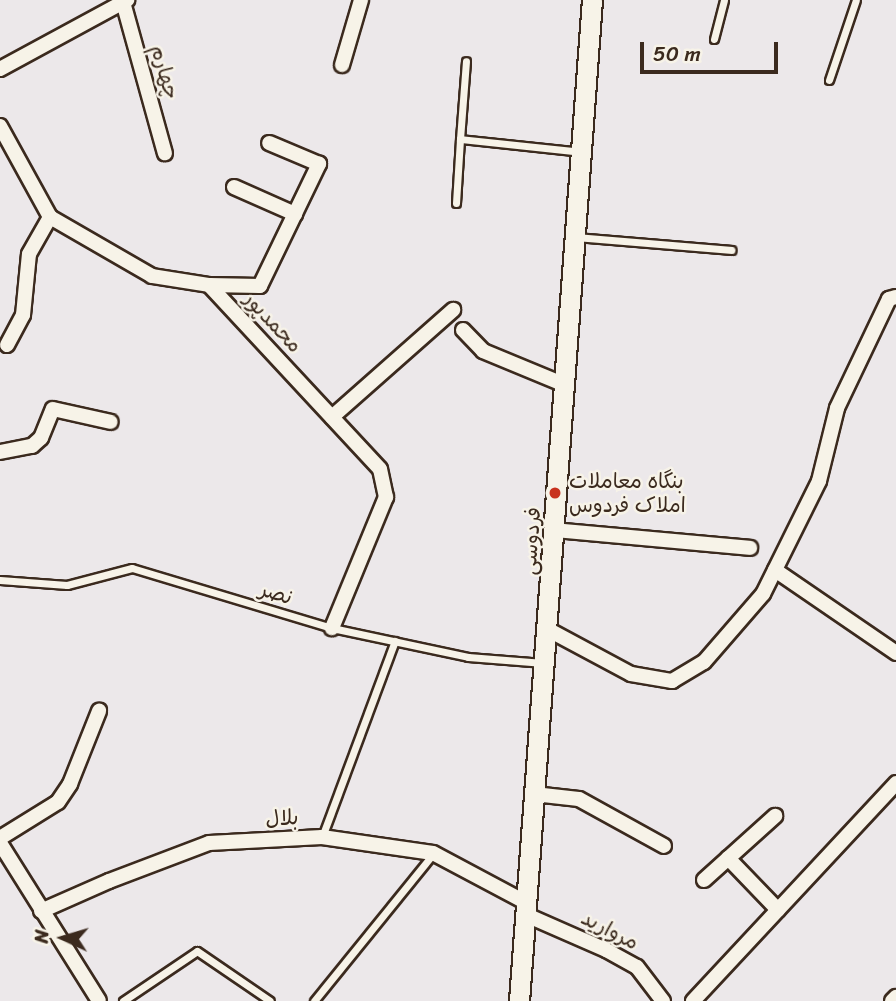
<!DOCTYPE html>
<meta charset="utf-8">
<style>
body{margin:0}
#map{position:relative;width:896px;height:1001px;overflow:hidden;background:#ece8ea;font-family:Sriracha,"Playpen Sans Arabic",sans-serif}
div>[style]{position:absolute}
.roads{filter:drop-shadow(2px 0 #3b2a1e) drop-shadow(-2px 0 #3b2a1e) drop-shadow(0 2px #3b2a1e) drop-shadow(0 -2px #3b2a1e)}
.lane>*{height:7px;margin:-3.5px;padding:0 3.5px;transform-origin:3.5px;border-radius:3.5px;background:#f7f3e8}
.street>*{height:14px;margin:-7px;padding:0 7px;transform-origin:7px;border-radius:7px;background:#f7f3e8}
.secondary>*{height:19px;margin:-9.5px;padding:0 9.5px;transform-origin:9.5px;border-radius:9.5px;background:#f7f3e8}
.dots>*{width:19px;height:19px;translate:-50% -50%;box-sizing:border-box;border:4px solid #f7f3e8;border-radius:50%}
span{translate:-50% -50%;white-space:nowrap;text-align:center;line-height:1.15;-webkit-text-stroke:5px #f7f3e8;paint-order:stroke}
.street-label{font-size:21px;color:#3b2a1e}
.poi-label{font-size:21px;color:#3b2a1e}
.left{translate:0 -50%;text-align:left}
.north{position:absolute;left:28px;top:903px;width:70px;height:70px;-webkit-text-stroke:5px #f7f3e8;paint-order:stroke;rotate:274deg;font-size:19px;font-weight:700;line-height:28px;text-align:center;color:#3b2a1e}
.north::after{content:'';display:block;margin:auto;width:24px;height:32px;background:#3b2a1e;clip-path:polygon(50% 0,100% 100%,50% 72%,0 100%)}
.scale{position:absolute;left:640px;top:42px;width:138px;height:32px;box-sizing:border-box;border:4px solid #3b2a1e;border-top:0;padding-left:9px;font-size:21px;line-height:24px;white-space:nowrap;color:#3b2a1e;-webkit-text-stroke:5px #f7f3e8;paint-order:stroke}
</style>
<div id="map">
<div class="roads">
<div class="lane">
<i style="left:714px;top:39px;width:40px;rotate:-75.6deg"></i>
<i style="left:829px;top:80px;width:84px;rotate:-71.4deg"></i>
<i style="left:460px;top:139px;width:78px;rotate:-85.6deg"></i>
<i style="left:456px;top:203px;width:64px;rotate:-86.4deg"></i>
<i style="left:460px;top:139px;width:122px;rotate:6.1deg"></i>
<i style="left:576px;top:237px;width:156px;rotate:4.8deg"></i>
<i style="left:0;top:580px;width:67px;rotate:4.3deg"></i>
<i style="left:67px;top:585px;width:67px;rotate:-14.7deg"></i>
<i style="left:132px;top:568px;width:209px;rotate:16.7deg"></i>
<i style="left:332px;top:628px;width:139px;rotate:12deg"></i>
<i style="left:468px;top:657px;width:76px;rotate:4.5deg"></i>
<i style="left:322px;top:837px;width:209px;rotate:-69.6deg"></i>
<i style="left:123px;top:1001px;width:89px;rotate:-34deg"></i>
<i style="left:197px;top:951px;width:88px;rotate:34.4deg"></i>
<i style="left:314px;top:1001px;width:189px;rotate:-51deg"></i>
</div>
<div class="street">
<i style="left:123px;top:2px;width:157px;rotate:74.5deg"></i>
<i style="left:342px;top:65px;width:68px;rotate:-73.7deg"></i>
<i style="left:0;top:69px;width:145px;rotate:-28.5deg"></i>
<i style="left:0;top:126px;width:104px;rotate:61.2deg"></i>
<i style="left:50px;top:217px;width:118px;rotate:30deg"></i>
<i style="left:152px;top:276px;width:58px;rotate:9deg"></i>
<i style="left:209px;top:285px;width:251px;rotate:47.1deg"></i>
<i style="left:380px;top:469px;width:29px;rotate:78deg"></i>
<i style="left:386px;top:497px;width:142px;rotate:112.4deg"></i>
<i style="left:234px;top:187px;width:67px;rotate:23.9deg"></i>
<i style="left:209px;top:285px;width:51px;rotate:1.1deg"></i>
<i style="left:260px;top:286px;width:136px;rotate:-64.2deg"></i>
<i style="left:319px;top:164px;width:54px;rotate:-157.2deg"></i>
<i style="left:463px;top:330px;width:29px;rotate:46deg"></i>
<i style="left:483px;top:351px;width:89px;rotate:22.5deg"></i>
<i style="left:7px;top:345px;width:34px;rotate:-62deg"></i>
<i style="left:23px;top:315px;width:61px;rotate:-84.4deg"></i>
<i style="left:29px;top:254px;width:43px;rotate:-60.4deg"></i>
<i style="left:332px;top:417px;width:162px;rotate:-41.5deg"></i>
<i style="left:0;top:452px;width:33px;rotate:-11deg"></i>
<i style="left:32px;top:446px;width:12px;rotate:-42deg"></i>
<i style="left:41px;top:438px;width:31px;rotate:-68deg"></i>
<i style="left:53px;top:409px;width:59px;rotate:12.6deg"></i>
<i style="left:554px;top:530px;width:197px;rotate:5.2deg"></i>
<i style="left:775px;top:570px;width:147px;rotate:34.4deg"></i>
<i style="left:547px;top:629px;width:95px;rotate:28.2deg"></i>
<i style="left:631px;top:674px;width:42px;rotate:9.7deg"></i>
<i style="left:672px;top:681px;width:37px;rotate:-31deg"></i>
<i style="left:704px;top:662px;width:90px;rotate:-49.1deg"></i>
<i style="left:763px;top:594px;width:126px;rotate:-63.6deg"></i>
<i style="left:819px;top:481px;width:75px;rotate:-76.1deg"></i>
<i style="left:837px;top:408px;width:121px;rotate:-64.5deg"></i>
<i style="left:889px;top:299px;width:7px;rotate:-16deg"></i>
<i style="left:534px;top:794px;width:45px;rotate:6.3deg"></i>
<i style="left:579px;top:799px;width:97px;rotate:28.9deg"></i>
<i style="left:0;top:838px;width:68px;rotate:-31.8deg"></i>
<i style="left:58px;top:802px;width:22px;rotate:-56deg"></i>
<i style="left:70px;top:784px;width:79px;rotate:-68.3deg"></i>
<i style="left:0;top:843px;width:186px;rotate:57.9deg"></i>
<i style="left:728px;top:858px;width:72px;rotate:46.1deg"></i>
<i style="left:704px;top:880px;width:96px;rotate:-42deg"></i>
<i style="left:41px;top:911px;width:74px;rotate:-23.8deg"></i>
<i style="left:109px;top:881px;width:107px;rotate:-20.8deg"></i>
<i style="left:209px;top:843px;width:113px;rotate:-3deg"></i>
<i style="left:322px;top:837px;width:112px;rotate:8.2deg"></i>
<i style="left:433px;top:853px;width:104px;rotate:28deg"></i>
<i style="left:524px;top:914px;width:90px;rotate:23.7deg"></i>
<i style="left:606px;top:950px;width:35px;rotate:29deg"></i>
<i style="left:637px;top:967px;width:43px;rotate:52.6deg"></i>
<i style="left:693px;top:1001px;width:298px;rotate:-47deg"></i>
<i style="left:892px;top:1001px;width:6px;rotate:-45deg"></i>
</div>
<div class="secondary">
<i style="left:519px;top:1001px;width:1004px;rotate:-85.83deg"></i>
</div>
</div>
<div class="dots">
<i style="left:555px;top:493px;background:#c8321e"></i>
</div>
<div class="street-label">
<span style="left:165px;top:72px;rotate:74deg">چهارم</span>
<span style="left:273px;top:322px;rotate:47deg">محمدپور</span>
<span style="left:531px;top:541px;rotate:-86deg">فردوسی</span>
<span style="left:276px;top:593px;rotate:17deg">نصر</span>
<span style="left:282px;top:818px;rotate:-3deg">بلال</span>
<span style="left:610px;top:930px;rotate:27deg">مروارید</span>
</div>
<div class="poi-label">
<span class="left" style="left:569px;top:493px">بنگاه معاملات<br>املاک فردوس</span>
</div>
<div class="north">N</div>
<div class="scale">50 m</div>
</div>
